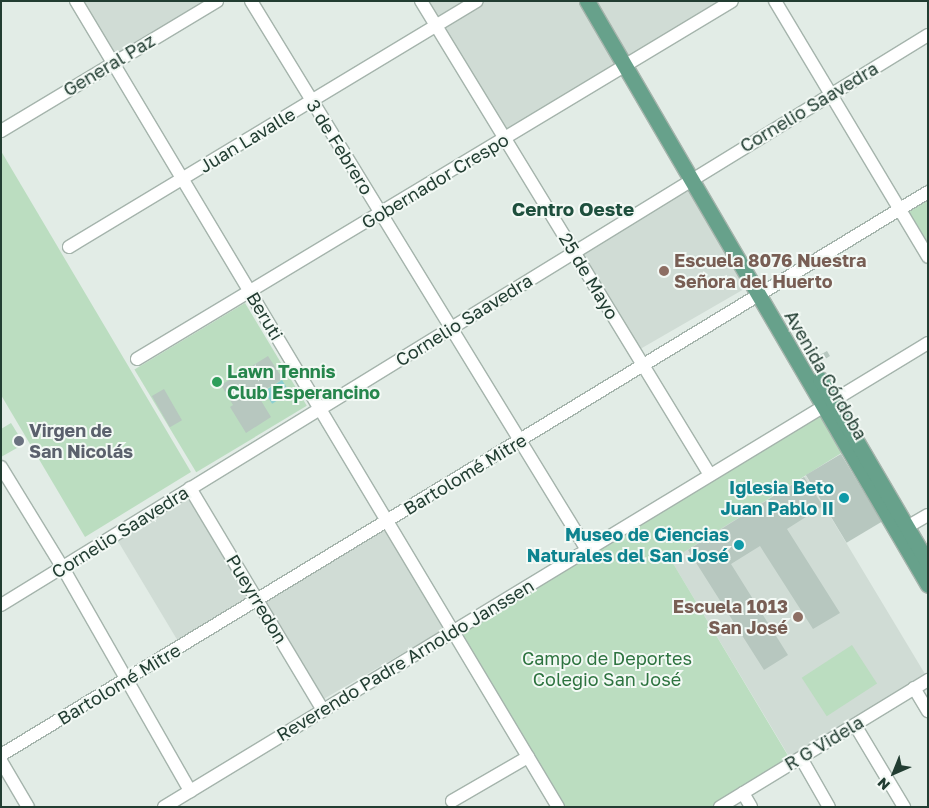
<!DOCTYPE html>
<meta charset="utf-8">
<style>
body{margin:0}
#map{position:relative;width:929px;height:808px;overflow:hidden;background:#e2ece6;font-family:"Golos Text",sans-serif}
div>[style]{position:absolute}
.built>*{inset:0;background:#d0dcd5;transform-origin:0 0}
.green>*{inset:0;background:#bbddc0;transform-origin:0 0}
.water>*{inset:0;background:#8bced0;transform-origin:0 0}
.building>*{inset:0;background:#b7c7bf;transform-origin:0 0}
.roads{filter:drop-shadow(1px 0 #a5b4ac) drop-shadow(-1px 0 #a5b4ac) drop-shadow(0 1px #a5b4ac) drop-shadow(0 -1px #a5b4ac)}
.minor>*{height:12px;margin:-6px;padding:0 6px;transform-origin:6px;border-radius:6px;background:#fff}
.major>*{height:15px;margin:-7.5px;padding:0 7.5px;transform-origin:7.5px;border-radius:7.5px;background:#67a18b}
.dots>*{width:14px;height:14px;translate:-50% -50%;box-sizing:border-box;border:2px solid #f3f9f5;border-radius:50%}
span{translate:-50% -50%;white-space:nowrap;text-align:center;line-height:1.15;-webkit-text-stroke:4px #f3f9f5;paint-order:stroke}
.street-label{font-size:18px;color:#223d32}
.education-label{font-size:18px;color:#785e54;font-weight:700}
.left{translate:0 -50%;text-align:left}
.right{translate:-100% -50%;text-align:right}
.leisure-label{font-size:18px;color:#27864d;font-weight:700}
.worship-label{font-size:18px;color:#5b616d;font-weight:700}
.culture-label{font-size:18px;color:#0d838f;font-weight:700}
.park-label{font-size:18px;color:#2d733f}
.neighbourhood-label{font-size:19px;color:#1e4f3d;font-weight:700}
.frame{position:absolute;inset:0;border:2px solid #223d32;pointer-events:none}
.north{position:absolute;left:869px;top:748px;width:50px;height:50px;-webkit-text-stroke:4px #f3f9f5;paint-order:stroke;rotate:224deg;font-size:14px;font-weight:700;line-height:20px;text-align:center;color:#223d32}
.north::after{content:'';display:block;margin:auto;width:18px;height:22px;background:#223d32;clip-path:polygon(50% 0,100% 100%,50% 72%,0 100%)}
</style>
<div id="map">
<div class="built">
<i style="clip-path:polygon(75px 1px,215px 1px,113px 63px)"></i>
<i style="clip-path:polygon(421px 1px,732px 1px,505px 139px)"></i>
<i style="left:687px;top:188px;width:116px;height:123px;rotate:60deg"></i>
<i style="left:806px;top:476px;width:232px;height:159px;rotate:59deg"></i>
<i style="left:190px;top:496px;width:118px;height:85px;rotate:59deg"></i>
<i style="left:386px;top:529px;width:116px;height:141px;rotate:60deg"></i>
</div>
<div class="green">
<i style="clip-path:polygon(1px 151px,191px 472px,85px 537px,1px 395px)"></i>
<i style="clip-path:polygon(928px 194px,928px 254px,901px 210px)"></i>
<i style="left:245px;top:303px;width:120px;height:129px;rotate:59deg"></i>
<i style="clip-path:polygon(817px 410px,843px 452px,671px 560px,790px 759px,713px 807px,558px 807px,453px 631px)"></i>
<i style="clip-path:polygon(11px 423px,24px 444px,1px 457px,1px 429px)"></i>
<i style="left:852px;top:645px;width:46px;height:60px;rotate:57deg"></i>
</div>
<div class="water">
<i style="left:282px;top:380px;width:15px;height:21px;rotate:58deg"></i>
</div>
<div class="building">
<i style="clip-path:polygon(827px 351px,830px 356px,822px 361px,818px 356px)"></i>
<i style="clip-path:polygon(268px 356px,283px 379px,257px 394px,271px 417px,246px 433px,230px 407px,233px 405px,221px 385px)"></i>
<i style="left:164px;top:389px;width:36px;height:14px;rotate:60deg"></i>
<i style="left:841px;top:454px;width:79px;height:41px;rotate:59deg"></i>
<i style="clip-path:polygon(804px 477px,823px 506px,787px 529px,840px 613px,813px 629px,760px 546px,731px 564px,788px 655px,764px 670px,688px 550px)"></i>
</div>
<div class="roads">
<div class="minor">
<i style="left:76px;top:1px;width:939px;rotate:59.12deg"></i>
<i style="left:251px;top:1px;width:644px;rotate:58.53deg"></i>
<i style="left:421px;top:1px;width:555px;rotate:58.63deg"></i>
<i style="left:775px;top:1px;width:298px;rotate:59.1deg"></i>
<i style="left:1px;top:131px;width:252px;rotate:-31deg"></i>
<i style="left:69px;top:247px;width:476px;rotate:-31.1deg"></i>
<i style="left:137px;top:359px;width:694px;rotate:-31.03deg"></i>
<i style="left:1px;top:467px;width:119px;rotate:58.5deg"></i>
<i style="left:63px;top:568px;width:257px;rotate:60.3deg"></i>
<i style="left:190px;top:488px;width:259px;rotate:59.1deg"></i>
<i style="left:907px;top:527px;width:24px;rotate:-30deg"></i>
<i style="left:1px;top:605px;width:1088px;rotate:-31.59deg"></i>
<i style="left:914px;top:688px;width:27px;rotate:59deg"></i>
<i style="left:855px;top:725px;width:96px;rotate:59.1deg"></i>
<i style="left:1px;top:755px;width:1085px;rotate:-31.27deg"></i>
<i style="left:801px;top:758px;width:56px;rotate:60.3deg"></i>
<i style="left:1px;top:761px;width:53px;rotate:59.6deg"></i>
<i style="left:743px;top:793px;width:16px;rotate:60deg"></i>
<i style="left:452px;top:801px;width:88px;rotate:-30.1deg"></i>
<i style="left:164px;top:807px;width:894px;rotate:-31.27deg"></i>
<i style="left:720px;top:807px;width:244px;rotate:-31.4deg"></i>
</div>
<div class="major">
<i style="left:587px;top:1px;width:676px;rotate:59.72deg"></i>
<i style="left:820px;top:379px;width:213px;rotate:59.6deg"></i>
</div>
</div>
<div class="dots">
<i style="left:664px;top:271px;background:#8d6e63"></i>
<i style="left:217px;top:382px;background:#2e9e5b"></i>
<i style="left:19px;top:441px;background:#6b7280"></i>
<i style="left:844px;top:498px;background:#0f9aa8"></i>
<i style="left:739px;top:545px;background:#0f9aa8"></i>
<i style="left:798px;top:617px;background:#8d6e63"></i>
</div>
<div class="street-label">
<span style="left:109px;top:65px;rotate:-31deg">General Paz</span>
<span style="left:809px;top:107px;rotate:-31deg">Cornelio Saavedra</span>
<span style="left:247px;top:140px;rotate:-31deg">Juan Lavalle</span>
<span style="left:340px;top:147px;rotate:58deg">3 de Febrero</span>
<span style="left:435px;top:181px;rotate:-31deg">Gobernador Crespo</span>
<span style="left:589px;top:276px;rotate:59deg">25 de Mayo</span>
<span style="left:265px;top:316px;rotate:59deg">Beruti</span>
<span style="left:464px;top:320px;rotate:-32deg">Cornelio Saavedra</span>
<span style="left:826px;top:375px;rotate:60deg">Avenida Córdoba</span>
<span style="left:465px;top:474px;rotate:-31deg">Bartolomé Mitre</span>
<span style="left:120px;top:532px;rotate:-32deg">Cornelio Saavedra</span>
<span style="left:257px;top:599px;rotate:59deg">Pueyrredon</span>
<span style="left:405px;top:660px;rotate:-31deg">Reverendo Padre Arnoldo Janssen</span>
<span style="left:119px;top:684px;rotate:-31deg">Bartolomé Mitre</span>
<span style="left:824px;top:743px;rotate:-31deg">R G Videla</span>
</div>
<div class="education-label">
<span class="left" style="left:674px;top:271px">Escuela 8076 Nuestra<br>Señora del Huerto</span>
<span class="right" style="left:788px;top:617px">Escuela 1013<br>San José</span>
</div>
<div class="leisure-label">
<span class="left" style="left:227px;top:382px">Lawn Tennis<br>Club Esperancino</span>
</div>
<div class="worship-label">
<span class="left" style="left:29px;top:441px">Virgen de<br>San Nicolás</span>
</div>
<div class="culture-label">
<span class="right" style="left:834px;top:498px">Iglesia Beto<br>Juan Pablo II</span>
<span class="right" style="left:729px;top:545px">Museo de Ciencias<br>Naturales del San José</span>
</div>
<div class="park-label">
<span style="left:607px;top:669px">Campo de Deportes<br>Colegio San José</span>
</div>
<div class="neighbourhood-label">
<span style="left:573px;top:209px">Centro Oeste</span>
</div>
<div class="frame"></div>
<div class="north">N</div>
</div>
